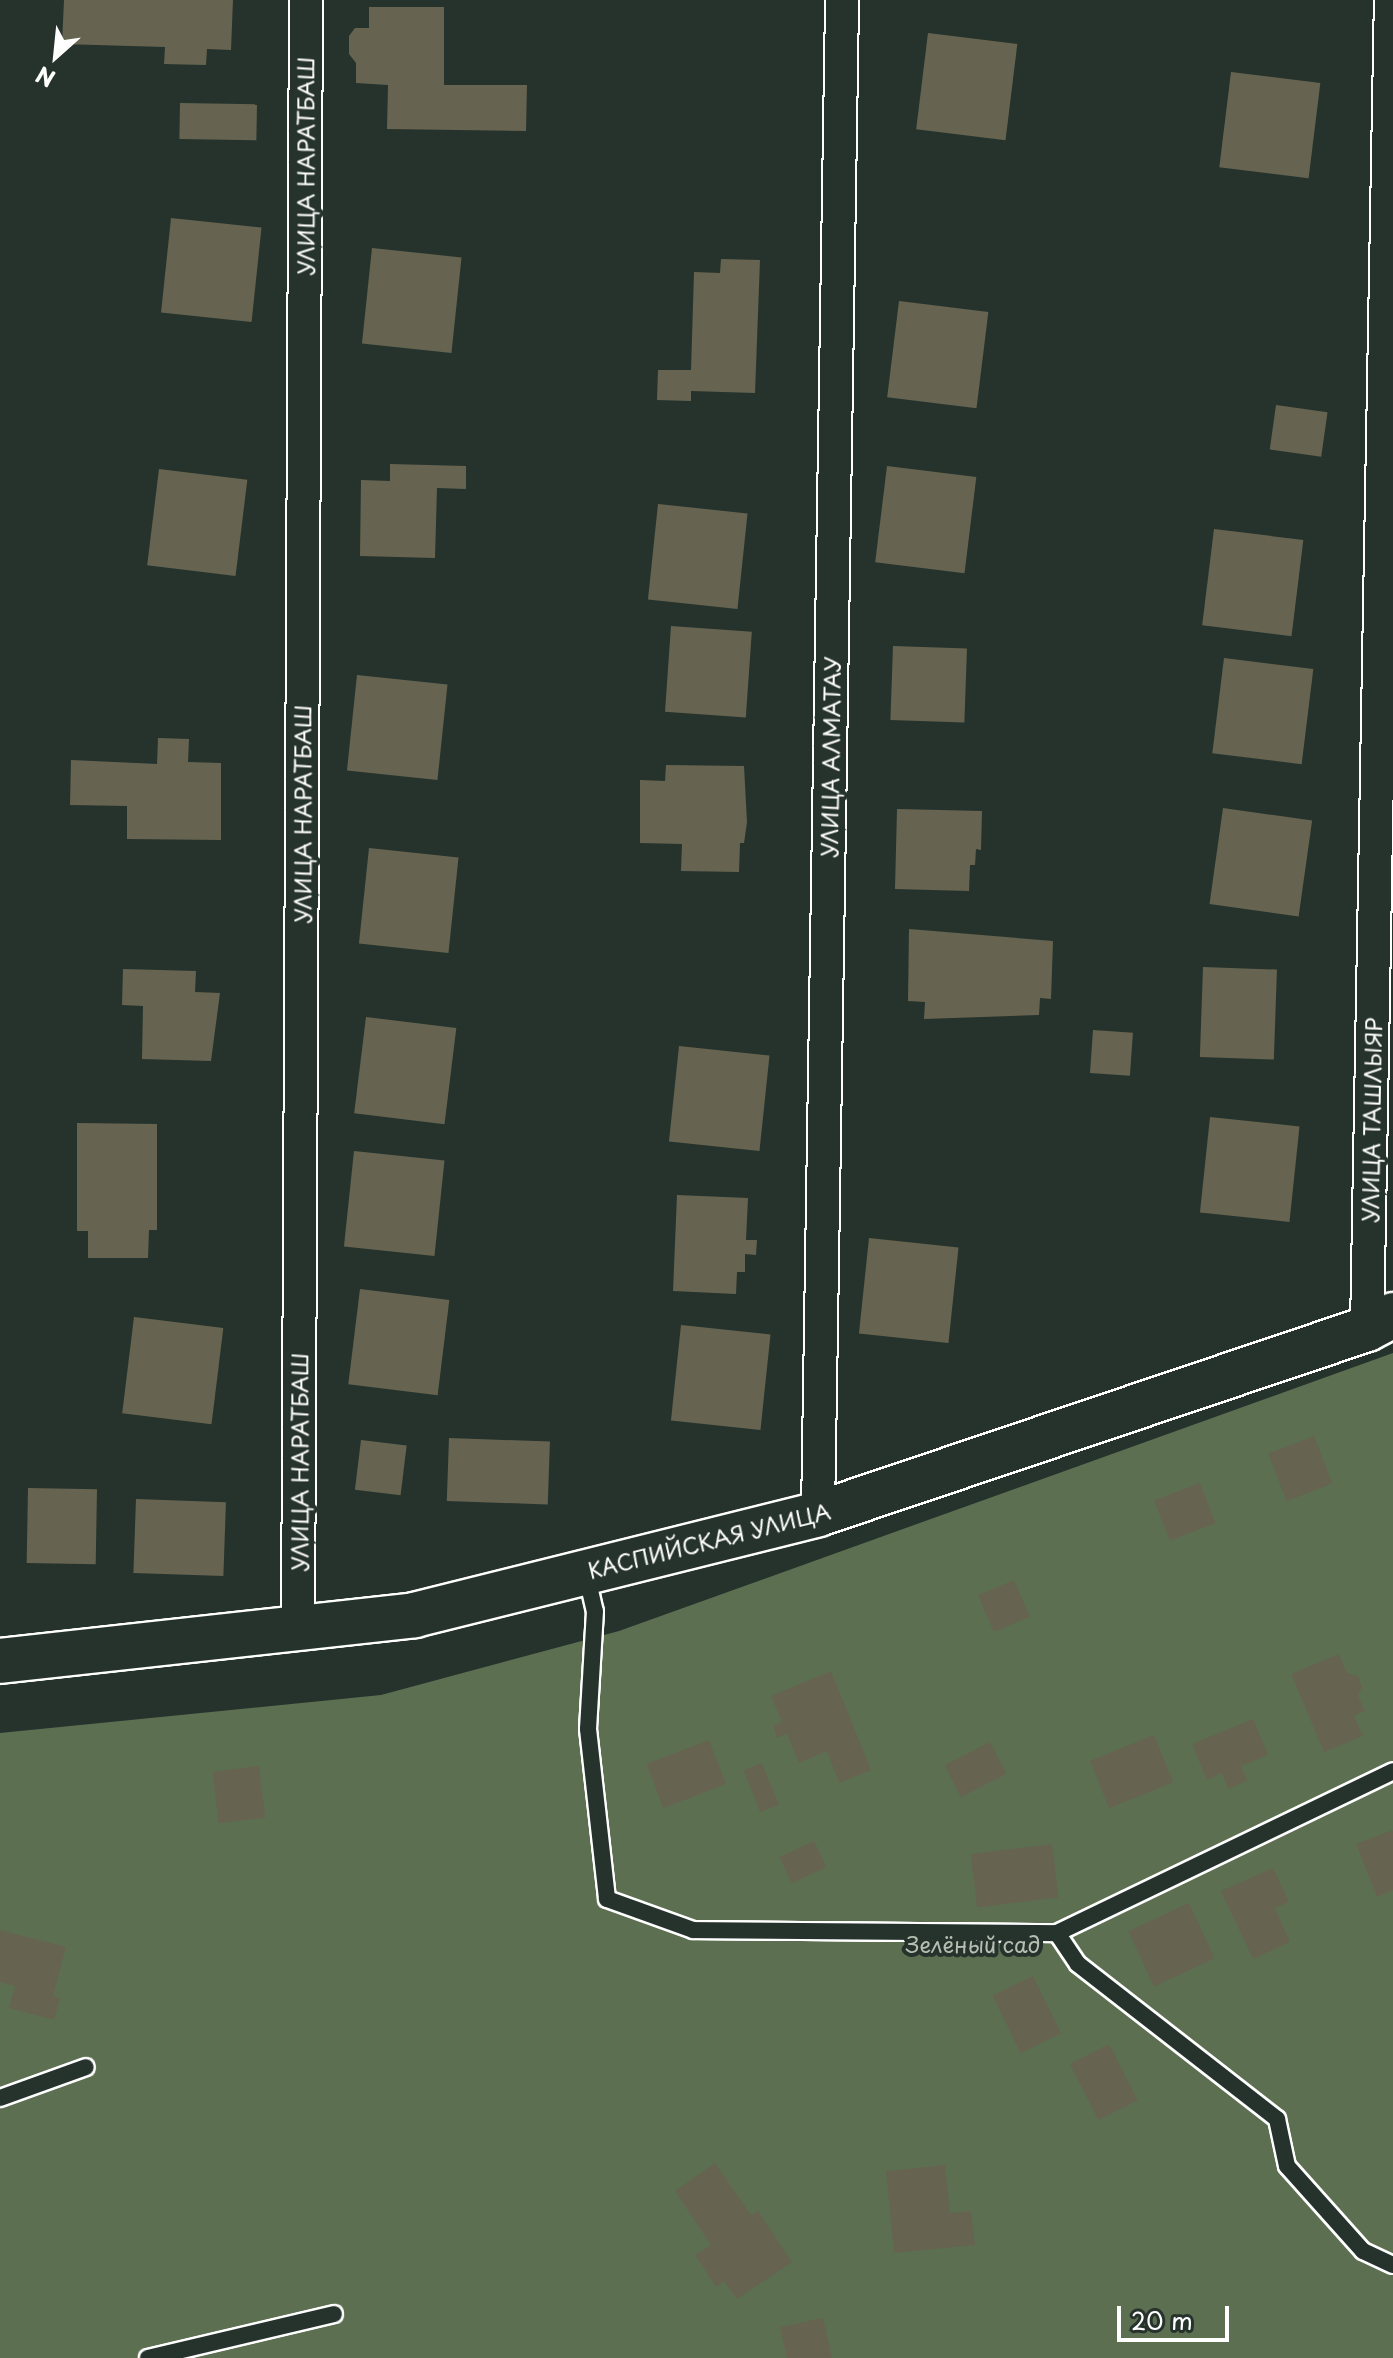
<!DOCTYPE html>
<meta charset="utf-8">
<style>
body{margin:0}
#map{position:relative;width:1393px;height:2358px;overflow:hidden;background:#26332d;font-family:"Playpen Sans",sans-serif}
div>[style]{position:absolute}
.green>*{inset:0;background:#5d6f51}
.building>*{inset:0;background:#666450;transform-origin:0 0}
.roads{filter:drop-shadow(2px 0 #fff) drop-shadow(-2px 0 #fff) drop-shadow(0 2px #fff) drop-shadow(0 -2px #fff)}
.lane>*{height:16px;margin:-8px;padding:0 8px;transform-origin:8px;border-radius:8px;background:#26332d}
.street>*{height:32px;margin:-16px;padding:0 16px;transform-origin:16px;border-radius:16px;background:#26332d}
.secondary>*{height:44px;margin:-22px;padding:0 22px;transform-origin:22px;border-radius:22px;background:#26332d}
span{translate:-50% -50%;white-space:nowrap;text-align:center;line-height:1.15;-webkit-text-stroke:8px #26332d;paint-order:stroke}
.street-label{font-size:22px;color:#fff}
.park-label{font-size:22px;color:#b6beb1}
.north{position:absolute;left:16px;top:16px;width:80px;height:80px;-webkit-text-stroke:6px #26332d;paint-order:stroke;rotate:207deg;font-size:22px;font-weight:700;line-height:32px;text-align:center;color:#fff}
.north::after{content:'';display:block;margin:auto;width:28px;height:36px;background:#fff;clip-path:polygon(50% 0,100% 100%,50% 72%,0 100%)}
.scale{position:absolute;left:1117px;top:2306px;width:112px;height:36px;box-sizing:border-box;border:4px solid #fff;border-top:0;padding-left:10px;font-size:24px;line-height:28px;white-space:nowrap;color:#fff;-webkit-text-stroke:6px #26332d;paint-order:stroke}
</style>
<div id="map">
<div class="green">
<i style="clip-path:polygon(1393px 1353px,1393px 2358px,0 2358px,0 1733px,381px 1695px,619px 1631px)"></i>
</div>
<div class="building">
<i style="clip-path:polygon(64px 0,233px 0,231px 50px,207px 49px,206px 65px,164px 64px,165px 47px,62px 44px)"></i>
<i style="clip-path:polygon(369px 7px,444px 7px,444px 85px,527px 85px,526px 131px,387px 129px,388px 85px,356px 83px,356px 63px,349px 54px,349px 36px,355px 28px,369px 28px)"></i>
<i style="left:928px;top:33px;width:90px;height:97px;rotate:7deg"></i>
<i style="left:1231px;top:72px;width:90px;height:96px;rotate:7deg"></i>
<i style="left:180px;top:103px;width:77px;height:36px;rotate:1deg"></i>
<i style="left:171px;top:218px;width:91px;height:95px;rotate:6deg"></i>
<i style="left:372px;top:248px;width:90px;height:96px;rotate:6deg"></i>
<i style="clip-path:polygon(721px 259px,760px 260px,755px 393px,691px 391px,691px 401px,657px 400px,658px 370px,691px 370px,694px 272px,720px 273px)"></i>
<i style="left:899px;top:301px;width:90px;height:97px;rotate:7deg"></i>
<i style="left:1276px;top:405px;width:52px;height:45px;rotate:8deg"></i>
<i style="clip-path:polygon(390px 464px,466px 466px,466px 489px,437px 488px,435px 558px,360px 556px,361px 480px,390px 481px)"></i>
<i style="left:887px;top:466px;width:90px;height:97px;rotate:7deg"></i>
<i style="left:159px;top:469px;width:89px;height:97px;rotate:7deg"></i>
<i style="left:658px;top:504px;width:90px;height:96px;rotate:6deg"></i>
<i style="left:1214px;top:529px;width:90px;height:97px;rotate:7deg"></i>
<i style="left:671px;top:626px;width:81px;height:86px;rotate:4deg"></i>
<i style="left:893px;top:646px;width:74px;height:74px;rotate:2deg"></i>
<i style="left:1224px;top:658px;width:90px;height:96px;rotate:7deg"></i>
<i style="left:357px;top:675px;width:91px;height:96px;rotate:6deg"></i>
<i style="clip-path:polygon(158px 738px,189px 739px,188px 762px,221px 763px,221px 840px,127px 839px,127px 806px,70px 805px,71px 760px,157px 764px)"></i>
<i style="clip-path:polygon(666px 765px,744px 766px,747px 822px,744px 843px,740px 843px,739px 872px,681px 871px,682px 844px,640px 843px,640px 780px,665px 781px)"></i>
<i style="left:1223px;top:808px;width:90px;height:97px;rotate:8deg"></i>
<i style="clip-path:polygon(897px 809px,982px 811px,981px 850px,976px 849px,975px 865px,970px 865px,969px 891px,895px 889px)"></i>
<i style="left:369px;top:848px;width:90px;height:96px;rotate:6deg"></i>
<i style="clip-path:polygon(909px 929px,1053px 941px,1051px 999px,1040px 998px,1039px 1015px,924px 1019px,925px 1002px,908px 1001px)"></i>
<i style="left:1203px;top:967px;width:74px;height:90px;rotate:2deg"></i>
<i style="clip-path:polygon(123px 969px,196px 971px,195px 992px,220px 993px,211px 1061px,142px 1059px,143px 1006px,122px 1005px)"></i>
<i style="left:366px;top:1017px;width:91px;height:97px;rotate:7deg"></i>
<i style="left:1093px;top:1030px;width:40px;height:43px;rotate:4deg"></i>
<i style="left:679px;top:1046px;width:91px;height:96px;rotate:6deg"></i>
<i style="left:1210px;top:1117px;width:90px;height:96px;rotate:6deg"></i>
<i style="clip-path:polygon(77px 1123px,157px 1124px,157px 1230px,149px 1230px,148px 1258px,88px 1258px,88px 1231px,77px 1231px)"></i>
<i style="left:354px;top:1151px;width:91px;height:96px;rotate:6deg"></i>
<i style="clip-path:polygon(677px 1195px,748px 1198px,746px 1240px,757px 1240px,756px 1255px,745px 1254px,745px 1272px,737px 1272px,736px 1294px,673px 1291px)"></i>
<i style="left:869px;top:1238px;width:90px;height:96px;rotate:6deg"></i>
<i style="left:360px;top:1289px;width:90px;height:96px;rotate:7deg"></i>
<i style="left:134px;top:1317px;width:90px;height:97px;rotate:7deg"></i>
<i style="left:681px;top:1325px;width:90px;height:96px;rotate:6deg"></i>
<i style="left:1314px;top:1436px;width:51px;height:49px;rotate:69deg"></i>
<i style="left:449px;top:1438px;width:101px;height:63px;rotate:2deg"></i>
<i style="left:361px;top:1440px;width:46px;height:50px;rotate:7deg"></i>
<i style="left:1200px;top:1483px;width:43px;height:49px;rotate:69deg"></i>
<i style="left:28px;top:1488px;width:69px;height:75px;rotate:1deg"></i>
<i style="left:136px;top:1499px;width:90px;height:74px;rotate:2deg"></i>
<i style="left:1014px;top:1580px;width:40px;height:39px;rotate:67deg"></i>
<i style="clip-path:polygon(1339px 1654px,1347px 1673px,1358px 1676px,1362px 1687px,1358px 1696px,1365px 1711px,1354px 1716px,1363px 1736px,1324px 1752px,1291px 1674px)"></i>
<i style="clip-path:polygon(831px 1671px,871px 1770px,839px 1783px,827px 1751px,799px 1763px,787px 1734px,777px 1738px,773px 1726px,782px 1722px,771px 1696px)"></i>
<i style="clip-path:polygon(1253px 1719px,1268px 1755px,1241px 1766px,1247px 1781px,1228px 1789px,1222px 1773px,1207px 1780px,1192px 1744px)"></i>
<i style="left:1154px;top:1735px;width:51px;height:69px;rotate:68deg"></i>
<i style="left:709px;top:1740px;width:47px;height:67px;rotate:69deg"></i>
<i style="left:990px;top:1742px;width:36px;height:51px;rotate:63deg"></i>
<i style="left:762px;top:1763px;width:45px;height:20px;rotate:68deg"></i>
<i style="left:259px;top:1766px;width:52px;height:47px;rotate:83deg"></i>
<i style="clip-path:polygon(1393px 1830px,1393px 1890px,1377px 1897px,1356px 1844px)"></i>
<i style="left:814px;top:1841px;width:29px;height:38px;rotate:65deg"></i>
<i style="left:1052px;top:1844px;width:54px;height:82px;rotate:83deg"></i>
<i style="clip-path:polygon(1273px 1868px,1289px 1902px,1275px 1908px,1290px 1942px,1253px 1959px,1221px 1891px)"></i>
<i style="left:1189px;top:1903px;width:61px;height:67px;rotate:65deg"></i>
<i style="clip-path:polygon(0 1930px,66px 1947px,53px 1996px,60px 1998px,54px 2020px,9px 2008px,15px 1986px,0 1982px)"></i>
<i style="left:1033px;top:1976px;width:64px;height:45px;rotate:64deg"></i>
<i style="left:1109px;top:2044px;width:63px;height:44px;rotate:63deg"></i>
<i style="clip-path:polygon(715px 2163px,751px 2215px,758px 2211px,792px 2262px,737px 2299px,724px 2281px,716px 2287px,695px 2255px,711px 2245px,675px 2191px)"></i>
<i style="clip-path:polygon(945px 2165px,950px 2213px,971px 2211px,975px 2245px,894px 2253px,886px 2171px)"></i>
<i style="clip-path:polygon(823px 2318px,832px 2358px,787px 2358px,780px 2327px)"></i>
</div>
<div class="roads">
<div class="lane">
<i style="left:586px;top:1573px;width:39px;rotate:77deg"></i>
<i style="left:595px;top:1611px;width:118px;rotate:93.4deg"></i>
<i style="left:588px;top:1729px;width:171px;rotate:83.6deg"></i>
<i style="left:607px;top:1899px;width:91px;rotate:19.8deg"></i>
<i style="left:693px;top:1930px;width:364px;rotate:0.5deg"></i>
<i style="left:1057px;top:1933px;width:373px;rotate:-25.7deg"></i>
<i style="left:1057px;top:1933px;width:37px;rotate:56deg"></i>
<i style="left:1078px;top:1964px;width:252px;rotate:37.9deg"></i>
<i style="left:1277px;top:2119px;width:48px;rotate:78deg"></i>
<i style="left:1287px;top:2166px;width:114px;rotate:48.2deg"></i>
<i style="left:1363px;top:2251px;width:33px;rotate:25deg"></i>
<i style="left:0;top:2098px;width:91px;rotate:-19.8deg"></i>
<i style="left:148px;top:2358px;width:191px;rotate:-13.3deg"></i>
</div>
<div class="street">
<i style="left:1367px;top:1329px;width:1329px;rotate:-88.97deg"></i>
<i style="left:818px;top:1514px;width:1514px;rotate:-89.09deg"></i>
<i style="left:298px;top:1629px;width:1629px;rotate:-89.72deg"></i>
</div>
<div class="secondary">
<i style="left:0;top:1661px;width:417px;rotate:-6.3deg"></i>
<i style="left:414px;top:1615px;width:416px;rotate:-14deg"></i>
<i style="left:818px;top:1514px;width:579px;rotate:-18.62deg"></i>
<i style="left:1367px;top:1329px;width:30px;rotate:-28deg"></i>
</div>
</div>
<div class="street-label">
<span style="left:305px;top:166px;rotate:-90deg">УЛИЦА НАРАТБАШ</span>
<span style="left:830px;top:757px;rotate:-89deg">УЛИЦА АЛМАТАУ</span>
<span style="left:302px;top:814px;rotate:-90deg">УЛИЦА НАРАТБАШ</span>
<span style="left:1371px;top:1120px;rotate:-89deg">УЛИЦА ТАШЛЫЯР</span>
<span style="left:299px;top:1462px;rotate:-90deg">УЛИЦА НАРАТБАШ</span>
<span style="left:709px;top:1540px;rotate:-14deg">КАСПИЙСКАЯ УЛИЦА</span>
</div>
<div class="park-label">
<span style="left:973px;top:1944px">Зелёный сад</span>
</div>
<div class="north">N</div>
<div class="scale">20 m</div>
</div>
